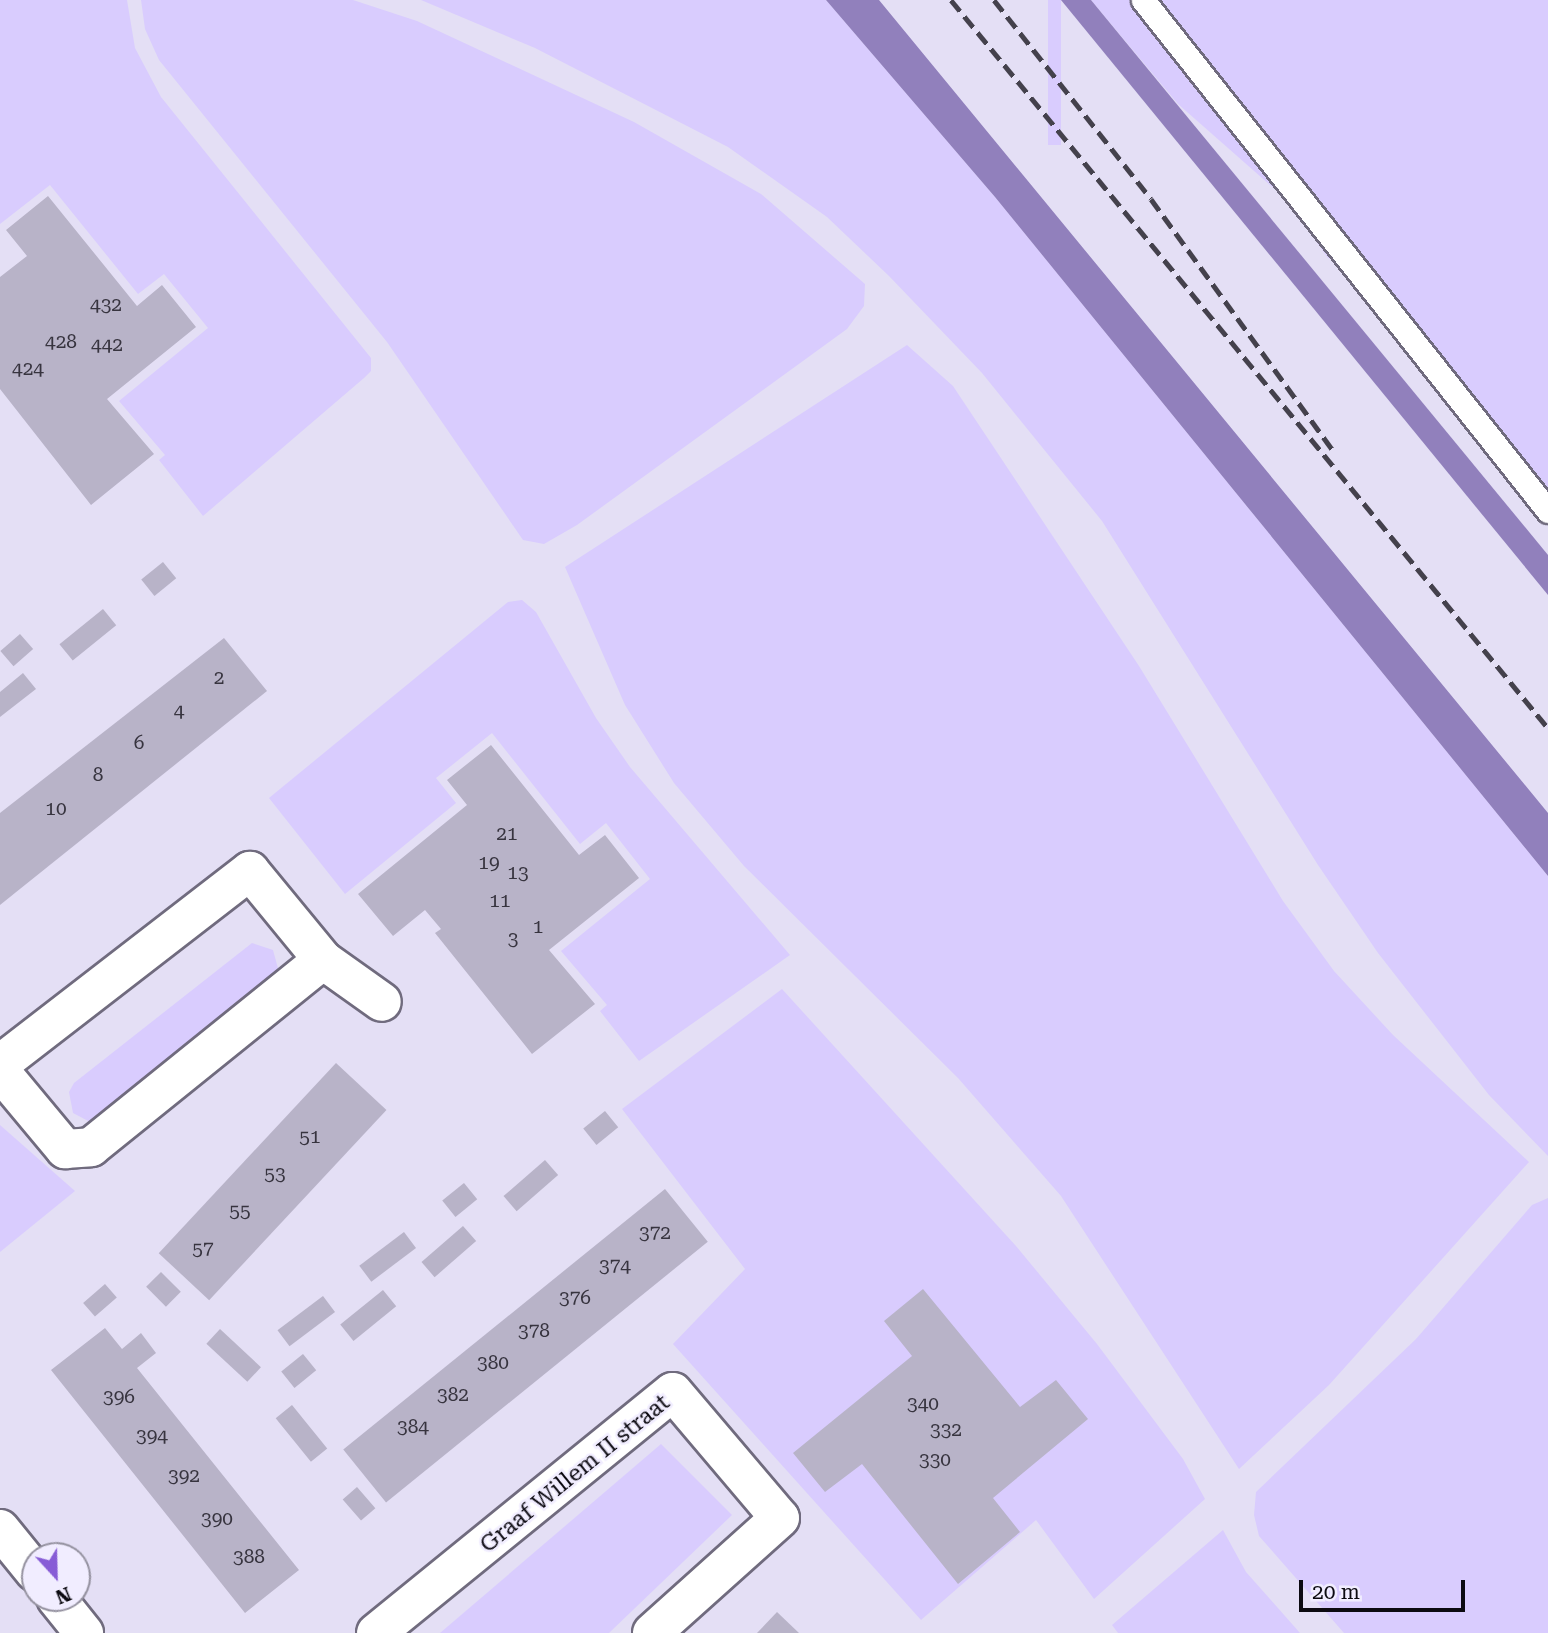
<!DOCTYPE html>
<style>
body{margin:0}
#map{position:relative;width:1548px;height:1633px;overflow:hidden;background:#e4dff5;font-family:"Roboto Serif",serif}
div>[style]{position:absolute}
.green>*{inset:0;background:#d9ccfe;transform-origin:0 0}
.water>*{inset:0;background:#9180bc}
.building>*{inset:0;background:#b8b3c8;transform-origin:0 0}
.roads{filter:drop-shadow(2px 0 #706b7e) drop-shadow(-2px 0 #706b7e) drop-shadow(0 2px #706b7e) drop-shadow(0 -2px #706b7e)}
.lane>*{height:23px;margin:-11.5px;padding:0 11.5px;transform-origin:11.5px;border-radius:11.5px;background:#fff}
.street>*{height:38px;margin:-19px;padding:0 19px;transform-origin:19px;border-radius:19px;background:#fff}
.rail>*{height:5px;margin-top:-2.5px;transform-origin:0;background:repeating-linear-gradient(90deg,#44414c 0 14px,transparent 0 21px)}
span{translate:-50% -50%;white-space:nowrap;text-align:center;line-height:1.15;-webkit-text-stroke:5px #f1edff;paint-order:stroke}
.number-label{font-size:19px;color:#37343f}
.number-label span{-webkit-text-stroke-width:0}
.street-label{font-size:23px;color:#0c0a11}
.north{position:absolute;left:21px;top:1542px;width:70px;height:70px;box-sizing:border-box;background:#f1edff;border:2px solid #9592a0;border-radius:50%;rotate:158deg;font-size:19px;font-weight:700;line-height:28px;text-align:center;color:#0c0a11}
.north::after{content:'';display:block;margin:auto;width:24px;height:32px;background:#875cd6;clip-path:polygon(50% 0,100% 100%,50% 72%,0 100%)}
.scale{position:absolute;left:1299px;top:1580px;width:166px;height:32px;box-sizing:border-box;border:4px solid #0c0a11;border-top:0;padding-left:9px;font-size:21px;line-height:24px;white-space:nowrap;color:#0c0a11;-webkit-text-stroke:5px #f1edff;paint-order:stroke}
</style>
<div id="map">
<div class="green">
<i style="clip-path:polygon(0 0,127px 0,135px 48px,161px 97px,371px 358px,371px 371px,364px 378px,203px 516px,159px 460px,165px 455px,119px 401px,208px 328px,164px 274px,138px 294px,50px 185px,0 224px)"></i>
<i style="clip-path:polygon(141px 0,353px 0,417px 21px,634px 122px,761px 194px,865px 284px,864px 306px,847px 329px,577px 525px,544px 544px,523px 540px,387px 342px,159px 60px,145px 29px)"></i>
<i style="clip-path:polygon(421px 0,826px 0,995px 197px,1548px 876px,1548px 1156px,1489px 1095px,1378px 953px,1318px 865px,1102px 521px,982px 373px,889px 276px,827px 217px,728px 147px,535px 48px)"></i>
<i style="left:1048px;top:0;width:13px;height:145px"></i>
<i style="clip-path:polygon(1091px 0,1548px 0,1548px 488px,1368px 269px,1328px 258px,1286px 199px,1178px 104px)"></i>
<i style="clip-path:polygon(907px 345px,953px 386px,1139px 666px,1283px 901px,1334px 971px,1393px 1035px,1529px 1162px,1329px 1385px,1239px 1469px,1061px 1196px,958px 1078px,744px 866px,674px 783px,625px 705px,565px 567px)"></i>
<i style="clip-path:polygon(522px 600px,536px 612px,596px 718px,630px 767px,790px 955px,639px 1061px,600px 1011px,607px 1005px,561px 951px,650px 879px,606px 823px,580px 844px,492px 733px,436px 778px,456px 803px,345px 894px,269px 798px,508px 602px)"></i>
<i style="clip-path:polygon(252px 943px,273px 950px,279px 972px,92px 1123px,73px 1113px,69px 1092px,74px 1083px)"></i>
<i style="clip-path:polygon(782px 989px,1016px 1246px,1097px 1344px,1183px 1459px,1205px 1499px,1094px 1599px,1036px 1520px,921px 1620px,673px 1344px,745px 1269px,622px 1109px)"></i>
<i style="clip-path:polygon(0 1125px,75px 1191px,0 1252px)"></i>
<i style="clip-path:polygon(1548px 1198px,1548px 1633px,1344px 1633px,1259px 1536px,1254px 1515px,1256px 1492px,1416px 1339px,1532px 1205px)"></i>
<i style="clip-path:polygon(661px 1444px,732px 1515px,609px 1633px,440px 1633px)"></i>
<i style="clip-path:polygon(1223px 1530px,1246px 1572px,1300px 1633px,1118px 1633px,1112px 1625px)"></i>
</div>
<div class="water">
<i style="clip-path:polygon(826px 0,879px 0,1548px 813px,1548px 876px,995px 197px)"></i>
<i style="clip-path:polygon(1061px 0,1091px 0,1548px 555px,1548px 595px)"></i>
</div>
<div class="building">
<i style="clip-path:polygon(48px 196px,137px 306px,162px 285px,196px 327px,107px 399px,154px 454px,91px 505px,0 389px,0 277px,27px 256px,6px 230px)"></i>
<i style="left:163px;top:562px;width:21px;height:28px;rotate:51deg"></i>
<i style="left:103px;top:609px;width:21px;height:56px;rotate:51deg"></i>
<i style="left:20px;top:634px;width:20px;height:26px;rotate:49deg"></i>
<i style="clip-path:polygon(224px 638px,267px 691px,0 905px,0 813px)"></i>
<i style="clip-path:polygon(23px 673px,36px 689px,0 717px,0 692px)"></i>
<i style="clip-path:polygon(491px 745px,579px 855px,605px 835px,639px 878px,549px 950px,595px 1004px,532px 1054px,435px 933px,441px 929px,425px 910px,393px 936px,358px 894px,467px 805px,447px 780px)"></i>
<i style="left:336px;top:1063px;width:69px;height:260px;rotate:43deg"></i>
<i style="left:605px;top:1111px;width:21px;height:28px;rotate:51deg"></i>
<i style="left:545px;top:1160px;width:20px;height:55px;rotate:49deg"></i>
<i style="left:464px;top:1183px;width:21px;height:28px;rotate:51deg"></i>
<i style="left:665px;top:1189px;width:68px;height:414px;rotate:51deg"></i>
<i style="left:463px;top:1226px;width:20px;height:55px;rotate:49deg"></i>
<i style="left:404px;top:1232px;width:20px;height:56px;rotate:53deg"></i>
<i style="left:161px;top:1272px;width:28px;height:21px;rotate:45deg"></i>
<i style="left:105px;top:1284px;width:18px;height:29px;rotate:49deg"></i>
<i style="clip-path:polygon(923px 1289px,1020px 1407px,1056px 1380px,1088px 1419px,993px 1498px,1020px 1532px,958px 1584px,862px 1464px,825px 1492px,793px 1453px,912px 1356px,884px 1321px)"></i>
<i style="left:383px;top:1290px;width:21px;height:55px;rotate:51deg"></i>
<i style="left:323px;top:1296px;width:20px;height:57px;rotate:53deg"></i>
<i style="clip-path:polygon(105px 1328px,122px 1349px,141px 1333px,156px 1353px,137px 1368px,299px 1570px,245px 1613px,51px 1370px)"></i>
<i style="left:220px;top:1329px;width:56px;height:20px;rotate:43deg"></i>
<i style="left:303px;top:1354px;width:21px;height:28px;rotate:51deg"></i>
<i style="left:292px;top:1405px;width:56px;height:21px;rotate:51deg"></i>
<i style="left:357px;top:1487px;width:28px;height:19px;rotate:49deg"></i>
<i style="clip-path:polygon(777px 1612px,799px 1633px,757px 1633px)"></i>
</div>
<div class="roads">
<div class="lane">
<i style="left:1143px;top:0;width:652px;rotate:51.6deg"></i>
</div>
<div class="street">
<i style="left:0;top:1064px;width:316px;rotate:-37.7deg"></i>
<i style="left:250px;top:871px;width:115px;rotate:50.6deg"></i>
<i style="left:323px;top:960px;width:72px;rotate:35.4deg"></i>
<i style="left:0;top:1071px;width:102px;rotate:50.2deg"></i>
<i style="left:65px;top:1149px;width:26px;rotate:-4deg"></i>
<i style="left:91px;top:1147px;width:298px;rotate:-38.9deg"></i>
<i style="left:0;top:1529px;width:55px;rotate:50.9deg"></i>
<i style="left:56px;top:1598px;width:45px;rotate:51.3deg"></i>
<i style="left:376px;top:1633px;width:382px;rotate:-39.1deg"></i>
<i style="left:673px;top:1392px;width:165px;rotate:49.7deg"></i>
<i style="left:780px;top:1518px;width:172px;rotate:138.1deg"></i>
</div>
</div>
<div class="rail">
<i style="left:951px;top:0;width:941px;rotate:50.65deg"></i>
<i style="left:994px;top:0;width:253px;rotate:51.7deg"></i>
<i style="left:1151px;top:199px;width:312px;rotate:54.1deg"></i>
</div>
<div class="number-label">
<span style="left:106px;top:305px">432</span>
<span style="left:61px;top:342px">428</span>
<span style="left:107px;top:345px">442</span>
<span style="left:28px;top:369px">424</span>
<span style="left:219px;top:678px">2</span>
<span style="left:179px;top:711px">4</span>
<span style="left:139px;top:743px">6</span>
<span style="left:98px;top:775px">8</span>
<span style="left:56px;top:809px">10</span>
<span style="left:507px;top:834px">21</span>
<span style="left:489px;top:863px">19</span>
<span style="left:518px;top:873px">13</span>
<span style="left:500px;top:901px">11</span>
<span style="left:538px;top:927px">1</span>
<span style="left:513px;top:939px">3</span>
<span style="left:310px;top:1137px">51</span>
<span style="left:275px;top:1174px">53</span>
<span style="left:240px;top:1211px">55</span>
<span style="left:655px;top:1233px">372</span>
<span style="left:203px;top:1249px">57</span>
<span style="left:615px;top:1266px">374</span>
<span style="left:575px;top:1298px">376</span>
<span style="left:534px;top:1331px">378</span>
<span style="left:493px;top:1363px">380</span>
<span style="left:453px;top:1395px">382</span>
<span style="left:119px;top:1397px">396</span>
<span style="left:923px;top:1404px">340</span>
<span style="left:413px;top:1427px">384</span>
<span style="left:946px;top:1430px">332</span>
<span style="left:152px;top:1436px">394</span>
<span style="left:935px;top:1460px">330</span>
<span style="left:184px;top:1476px">392</span>
<span style="left:217px;top:1519px">390</span>
<span style="left:249px;top:1557px">388</span>
</div>
<div class="street-label">
<span style="left:575px;top:1474px;rotate:-39deg">Graaf Willem II straat</span>
</div>
<div class="north">N</div>
<div class="scale">20 m</div>
</div>
